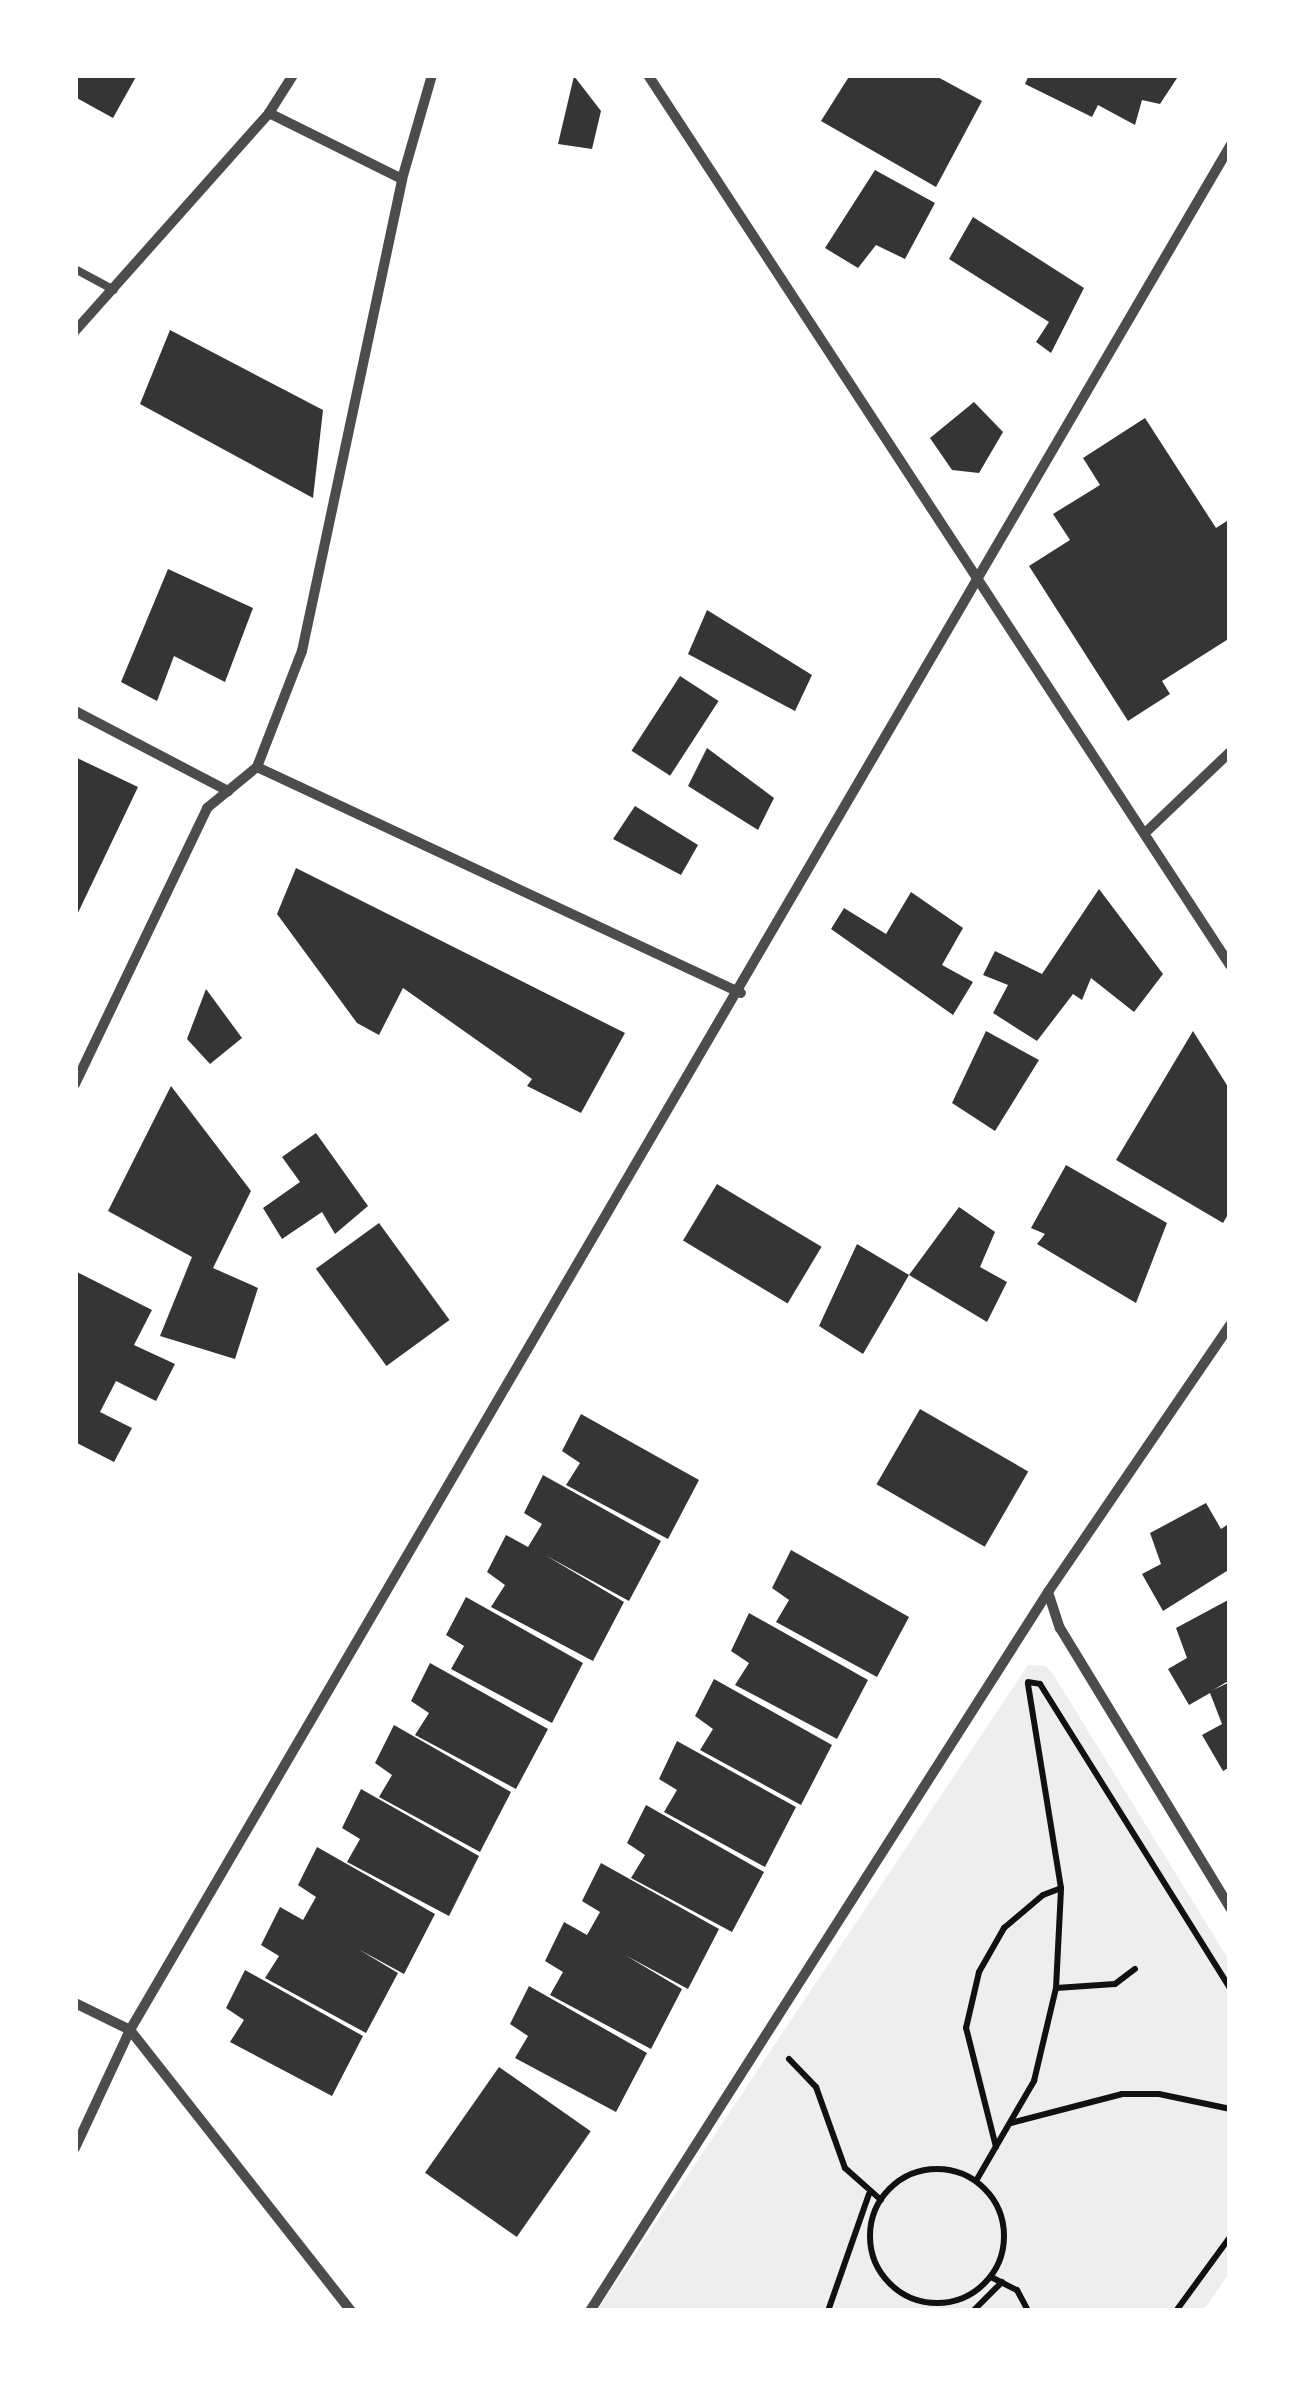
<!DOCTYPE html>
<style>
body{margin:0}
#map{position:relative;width:1305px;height:2386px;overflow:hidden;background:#fff;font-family:"Nunito Sans",sans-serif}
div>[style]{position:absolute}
.green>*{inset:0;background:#eee}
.building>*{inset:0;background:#353535;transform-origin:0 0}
.path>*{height:6px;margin:-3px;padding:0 3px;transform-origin:3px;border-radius:3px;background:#111}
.path>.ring{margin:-3px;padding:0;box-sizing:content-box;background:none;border:6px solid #111;border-radius:50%}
.service>*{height:8px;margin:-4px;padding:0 4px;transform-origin:4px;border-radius:4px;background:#4c4c4c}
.minor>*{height:10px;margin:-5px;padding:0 5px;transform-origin:5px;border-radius:5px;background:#4c4c4c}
span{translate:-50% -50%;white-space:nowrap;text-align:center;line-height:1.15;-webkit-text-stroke:8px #fff;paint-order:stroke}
.frame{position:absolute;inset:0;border:78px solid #fff;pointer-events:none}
</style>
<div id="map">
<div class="green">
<i style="clip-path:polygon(1028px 1665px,1046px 1666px,1053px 1674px,1230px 1962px,1230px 2272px,1203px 2311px,597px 2311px)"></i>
</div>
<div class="building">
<i style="clip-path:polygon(75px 75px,137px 75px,113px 118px,75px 97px)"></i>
<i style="clip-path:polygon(850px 75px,934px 75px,982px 101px,936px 187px,821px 121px)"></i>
<i style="clip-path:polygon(1029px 75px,1179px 75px,1160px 104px,1142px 100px,1135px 125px,1098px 105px,1092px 117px,1025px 84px)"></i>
<i style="clip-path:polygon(574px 76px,601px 111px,592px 149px,558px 144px)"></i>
<i style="clip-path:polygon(875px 170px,935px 203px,905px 259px,876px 245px,858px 268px,825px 248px)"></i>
<i style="clip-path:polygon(973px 217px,1084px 288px,1051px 353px,1036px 342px,1049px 322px,949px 259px)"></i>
<i style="clip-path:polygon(170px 330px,323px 410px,313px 498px,140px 404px)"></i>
<i style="clip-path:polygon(974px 402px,1003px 432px,979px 473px,952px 470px,930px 438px)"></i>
<i style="clip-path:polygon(1145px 418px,1216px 528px,1230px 519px,1230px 638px,1162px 681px,1170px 694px,1128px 721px,1029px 566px,1070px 540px,1053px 514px,1100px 485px,1083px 458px)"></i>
<i style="clip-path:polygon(168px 569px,253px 608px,225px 682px,174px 656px,157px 701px,121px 682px)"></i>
<i style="clip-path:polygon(707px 610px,812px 675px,795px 711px,688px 654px)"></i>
<i style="left:680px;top:676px;width:46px;height:89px;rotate:33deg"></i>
<i style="clip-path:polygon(707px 748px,774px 798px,758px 830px,688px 786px)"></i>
<i style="clip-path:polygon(75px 757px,138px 787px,75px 919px)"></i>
<i style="clip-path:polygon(635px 806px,698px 845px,681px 875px,613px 839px)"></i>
<i style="clip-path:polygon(296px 868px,625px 1033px,581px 1113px,527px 1086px,532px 1079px,403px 988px,379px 1035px,357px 1023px,277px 914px)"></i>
<i style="clip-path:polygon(1099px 889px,1163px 974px,1134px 1012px,1091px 978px,1082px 1000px,1073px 994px,1037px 1041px,993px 1013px,1008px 985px,983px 975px,995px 951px,1042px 974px)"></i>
<i style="clip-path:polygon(911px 892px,963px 928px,942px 965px,973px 982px,953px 1015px,831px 929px,844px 908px,886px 934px)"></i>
<i style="clip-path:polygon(206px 989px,242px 1038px,210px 1064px,187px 1039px)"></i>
<i style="clip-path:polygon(986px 1031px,1039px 1060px,995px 1131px,952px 1103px)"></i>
<i style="clip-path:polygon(1193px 1031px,1230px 1090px,1230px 1211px,1223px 1223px,1116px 1160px)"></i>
<i style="clip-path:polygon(171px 1086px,251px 1191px,213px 1268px,258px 1288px,235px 1359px,160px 1336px,192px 1257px,108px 1211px)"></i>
<i style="clip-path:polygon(316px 1133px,368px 1206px,335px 1234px,322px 1212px,282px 1239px,263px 1208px,300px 1182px,282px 1157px)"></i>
<i style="clip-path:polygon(1066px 1165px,1167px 1223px,1136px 1303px,1037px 1244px,1045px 1234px,1031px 1228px)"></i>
<i style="left:717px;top:1184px;width:122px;height:66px;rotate:31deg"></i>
<i style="clip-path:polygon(959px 1207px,995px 1232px,980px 1267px,1007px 1282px,987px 1322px,909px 1275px,863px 1354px,819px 1326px,857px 1244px,909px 1275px)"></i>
<i style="left:379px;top:1223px;width:120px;height:78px;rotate:54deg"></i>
<i style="clip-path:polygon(75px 1271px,152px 1310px,134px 1345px,175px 1364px,156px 1401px,116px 1381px,100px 1412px,132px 1428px,114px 1462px,75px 1442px)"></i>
<i style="left:920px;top:1409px;width:125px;height:87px;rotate:30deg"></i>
<i style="clip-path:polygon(581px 1414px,699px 1480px,668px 1539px,566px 1485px,580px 1463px,562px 1451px)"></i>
<i style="clip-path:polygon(543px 1475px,661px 1541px,629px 1601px,545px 1555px,624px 1602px,593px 1661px,491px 1607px,505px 1585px,487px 1572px,506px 1535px,528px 1547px,542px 1524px,524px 1513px)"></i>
<i style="clip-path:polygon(1206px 1503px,1221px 1529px,1230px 1523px,1230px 1569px,1163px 1611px,1142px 1574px,1161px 1564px,1150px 1533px)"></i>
<i style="clip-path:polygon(791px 1550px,909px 1617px,877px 1677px,776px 1622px,789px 1600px,772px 1588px)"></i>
<i style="clip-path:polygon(466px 1597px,583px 1663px,552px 1723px,451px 1669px,464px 1646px,446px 1635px)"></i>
<i style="clip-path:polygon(1230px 1599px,1230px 1680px,1213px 1690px,1230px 1682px,1230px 1767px,1223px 1771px,1202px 1735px,1222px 1724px,1210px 1693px,1189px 1705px,1168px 1669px,1187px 1658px,1176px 1628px)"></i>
<i style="clip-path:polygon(749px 1613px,868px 1680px,837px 1739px,735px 1685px,749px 1663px,731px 1651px)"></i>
<i style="clip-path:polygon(430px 1663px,548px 1729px,516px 1789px,415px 1735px,429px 1713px,411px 1701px)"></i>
<i style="clip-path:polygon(714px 1679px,832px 1745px,801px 1805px,700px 1750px,713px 1729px,695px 1716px)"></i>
<i style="clip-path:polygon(394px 1725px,511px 1792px,480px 1852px,379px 1797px,392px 1775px,375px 1763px)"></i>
<i style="clip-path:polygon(677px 1741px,796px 1807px,765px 1867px,664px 1812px,677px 1790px,659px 1779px)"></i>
<i style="clip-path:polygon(361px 1789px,479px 1856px,449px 1916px,347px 1862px,360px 1839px,342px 1828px)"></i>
<i style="clip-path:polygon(646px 1805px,764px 1872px,732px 1932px,631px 1878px,645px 1855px,627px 1843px)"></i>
<i style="clip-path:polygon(317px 1847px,435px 1914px,404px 1974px,358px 1949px,398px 1973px,366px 2033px,265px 1978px,279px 1956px,261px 1945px,280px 1907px,303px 1920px,316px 1897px,298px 1885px)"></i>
<i style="clip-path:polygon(601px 1863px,719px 1929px,688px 1989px,625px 1955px,682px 1989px,651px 2049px,550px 1995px,563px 1972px,545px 1961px,564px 1922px,587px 1935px,600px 1912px,582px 1901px)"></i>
<i style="clip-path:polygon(245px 1970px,363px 2036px,332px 2096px,230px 2042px,244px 2020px,226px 2008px)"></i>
<i style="clip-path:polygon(529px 1986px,647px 2053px,616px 2112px,515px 2058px,528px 2036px,510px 2024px)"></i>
<i style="left:499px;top:2067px;width:112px;height:129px;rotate:35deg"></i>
</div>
<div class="path">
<i style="left:1028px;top:1682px;width:12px;rotate:9deg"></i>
<i style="left:1040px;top:1684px;width:358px;rotate:58deg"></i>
<i style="left:1056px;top:1988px;width:59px;rotate:-3.9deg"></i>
<i style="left:1115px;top:1984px;width:25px;rotate:-37deg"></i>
<i style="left:789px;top:2059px;width:39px;rotate:46deg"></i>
<i style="left:816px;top:2087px;width:86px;rotate:70.3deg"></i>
<i style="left:845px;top:2168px;width:48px;rotate:41.6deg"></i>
<i style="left:1011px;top:2123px;width:115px;rotate:-14.6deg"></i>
<i style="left:1122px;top:2094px;width:37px"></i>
<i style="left:1159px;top:2094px;width:73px;rotate:11.9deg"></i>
<i style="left:996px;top:2147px;width:123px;rotate:-104.1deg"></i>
<i style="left:966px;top:2028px;width:57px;rotate:-76.9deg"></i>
<i style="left:979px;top:1972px;width:51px;rotate:-60.4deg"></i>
<i style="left:1004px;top:1928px;width:51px;rotate:-40.2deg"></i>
<i style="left:1043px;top:1895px;width:19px;rotate:-21deg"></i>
<i class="ring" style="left:870px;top:2169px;width:128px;height:128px"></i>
<i style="left:976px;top:2181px;width:116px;rotate:-59.9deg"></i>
<i style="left:1034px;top:2081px;width:96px;rotate:-76.7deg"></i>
<i style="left:1056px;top:1988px;width:100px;rotate:-87.1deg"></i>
<i style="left:1061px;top:1888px;width:207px;rotate:-99.2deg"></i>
<i style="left:991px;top:2277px;width:29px;rotate:27deg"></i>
<i style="left:1017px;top:2290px;width:24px;rotate:62deg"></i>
<i style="left:828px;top:2311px;width:124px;rotate:-70.7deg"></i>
<i style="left:973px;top:2311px;width:41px;rotate:-45deg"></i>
<i style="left:1176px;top:2311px;width:92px;rotate:-53.9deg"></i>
</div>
<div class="service">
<i style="left:75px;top:269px;width:44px;rotate:28.3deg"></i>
</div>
<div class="minor">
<i style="left:648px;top:75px;width:1063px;rotate:56.82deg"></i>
<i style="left:269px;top:113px;width:148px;rotate:26.4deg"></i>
<i style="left:75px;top:331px;width:292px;rotate:-48.3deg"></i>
<i style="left:269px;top:113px;width:45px;rotate:-57.7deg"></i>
<i style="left:75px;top:711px;width:173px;rotate:27.6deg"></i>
<i style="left:257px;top:767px;width:534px;rotate:25.03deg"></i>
<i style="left:1145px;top:833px;width:117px;rotate:-43.6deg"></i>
<i style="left:75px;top:1084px;width:306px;rotate:-64.4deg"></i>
<i style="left:207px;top:808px;width:65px;rotate:-39.4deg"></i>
<i style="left:257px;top:767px;width:124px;rotate:-68.8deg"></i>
<i style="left:302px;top:651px;width:482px;rotate:-78deg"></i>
<i style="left:402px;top:179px;width:108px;rotate:-73.9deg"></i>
<i style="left:1048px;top:1592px;width:38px;rotate:72deg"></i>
<i style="left:1060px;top:1628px;width:328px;rotate:58.7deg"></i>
<i style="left:75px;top:2003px;width:61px;rotate:26.1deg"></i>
<i style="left:130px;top:2030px;width:357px;rotate:51.8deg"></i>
<i style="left:75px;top:2148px;width:130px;rotate:-65deg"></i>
<i style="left:130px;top:2030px;width:2182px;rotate:-59.72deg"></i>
<i style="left:590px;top:2311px;width:852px;rotate:-57.5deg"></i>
<i style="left:1048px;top:1592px;width:323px;rotate:-55.7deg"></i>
</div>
<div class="frame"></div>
</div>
